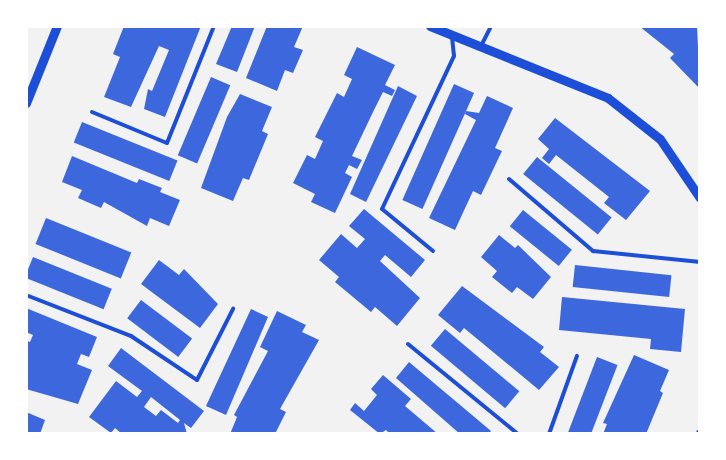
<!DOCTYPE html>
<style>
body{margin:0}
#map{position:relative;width:726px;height:460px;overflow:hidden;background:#f2f2f2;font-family:"Titillium Web",sans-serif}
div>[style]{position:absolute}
.building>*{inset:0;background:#3d67dc;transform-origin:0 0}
.service>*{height:4px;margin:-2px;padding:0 2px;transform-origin:2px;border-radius:2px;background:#1d4ed8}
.tertiary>*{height:9px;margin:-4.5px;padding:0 4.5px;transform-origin:4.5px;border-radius:4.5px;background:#1d4ed8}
span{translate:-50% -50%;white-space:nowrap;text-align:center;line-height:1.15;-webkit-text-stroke:4px #fff;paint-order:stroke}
.frame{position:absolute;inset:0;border:28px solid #fff;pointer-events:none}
</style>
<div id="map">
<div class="building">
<i style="clip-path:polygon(124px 26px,201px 26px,165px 117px,144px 109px,148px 89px,152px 91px,169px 50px,159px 46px,131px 107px,104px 97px,120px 57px,113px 54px)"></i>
<i style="clip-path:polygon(232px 26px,255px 26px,237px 72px,216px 64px)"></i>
<i style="clip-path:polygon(267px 26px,303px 26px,294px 47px,303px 50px,293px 73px,285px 70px,277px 91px,246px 78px)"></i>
<i style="clip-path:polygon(639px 26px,697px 26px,700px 89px,670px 58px,674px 54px)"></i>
<i style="clip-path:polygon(357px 47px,395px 65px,385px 85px,395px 90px,392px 96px,383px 92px,374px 110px,352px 156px,362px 160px,357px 169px,349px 165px,345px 173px,352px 177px,335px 213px,311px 202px,315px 194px,293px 183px,307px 155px,315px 159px,323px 141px,315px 137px,337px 93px,344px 97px,352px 79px,344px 75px)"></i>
<i style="left:211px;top:77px;width:21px;height:85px;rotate:23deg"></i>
<i style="left:454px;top:84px;width:22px;height:127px;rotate:24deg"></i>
<i style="clip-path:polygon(398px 86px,417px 96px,366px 202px,350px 194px)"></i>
<i style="clip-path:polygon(240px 94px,272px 107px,262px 131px,268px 134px,249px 180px,243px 178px,233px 201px,201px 188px,227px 117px)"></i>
<i style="clip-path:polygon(487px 96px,513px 108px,495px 148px,502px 151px,481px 195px,473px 191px,455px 230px,429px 218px,476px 120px,465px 114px,466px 111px,479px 113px)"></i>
<i style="clip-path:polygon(555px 118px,650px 191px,626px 220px,604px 203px,609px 197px,556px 155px,549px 164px,542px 158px,549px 149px,538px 139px)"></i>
<i style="left:82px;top:122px;width:103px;height:22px;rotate:22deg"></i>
<i style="clip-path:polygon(72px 156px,137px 183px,139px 179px,162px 188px,160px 192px,180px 200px,169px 226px,150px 218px,147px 226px,104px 202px,101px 208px,78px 198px,82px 190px,62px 182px)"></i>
<i style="left:537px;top:157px;width:96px;height:22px;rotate:39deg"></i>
<i style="clip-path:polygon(364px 209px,425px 260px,411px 277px,385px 255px,380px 261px,420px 298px,397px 326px,375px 307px,371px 312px,335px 282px,339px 277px,319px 260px,341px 234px,357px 248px,365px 239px,349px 226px)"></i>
<i style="left:523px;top:210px;width:63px;height:21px;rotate:39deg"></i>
<i style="left:46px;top:218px;width:92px;height:28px;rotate:22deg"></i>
<i style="clip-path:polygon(499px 235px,515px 248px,518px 245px,551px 277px,533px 299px,517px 287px,512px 293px,492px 277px,497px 271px,481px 257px)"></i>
<i style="left:33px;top:257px;width:85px;height:22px;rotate:22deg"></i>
<i style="clip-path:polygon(159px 260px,179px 275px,184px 269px,218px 304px,200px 328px,141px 284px)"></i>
<i style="left:575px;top:265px;width:97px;height:22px;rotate:6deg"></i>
<i style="clip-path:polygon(462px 286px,544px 347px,540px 352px,559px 367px,539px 390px,464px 328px,460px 333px,438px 315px)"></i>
<i style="clip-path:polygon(562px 297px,685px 309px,681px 352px,650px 349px,651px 339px,559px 330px)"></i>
<i style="left:141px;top:300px;width:64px;height:23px;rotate:37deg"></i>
<i style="clip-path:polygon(26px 308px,97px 337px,89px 357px,81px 354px,77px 364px,92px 370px,78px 404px,26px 389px,26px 341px,30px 342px,33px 335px,26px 332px)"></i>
<i style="clip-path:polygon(251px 309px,268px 317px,226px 415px,206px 406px)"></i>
<i style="clip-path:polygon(277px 311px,306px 325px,302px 332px,319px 340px,280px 409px,286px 412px,275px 434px,230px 434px,237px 417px,234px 415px,268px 351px,260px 347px)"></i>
<i style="left:445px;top:329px;width:97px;height:22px;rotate:40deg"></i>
<i style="clip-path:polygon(evenodd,121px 348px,204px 411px,191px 428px,184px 423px,187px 434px,122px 434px,115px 428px,111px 433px,89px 417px,116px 381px,137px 397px,142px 391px,108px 366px,121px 348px,151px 397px,180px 420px,178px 423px,161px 410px,156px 416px,144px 407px,151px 397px)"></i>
<i style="clip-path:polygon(634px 355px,669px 370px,660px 391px,663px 393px,646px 434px,603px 434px,607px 424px,603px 423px)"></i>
<i style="left:597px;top:357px;width:22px;height:83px;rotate:21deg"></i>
<i style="clip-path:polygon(409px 362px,491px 431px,489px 434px,460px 434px,396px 378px)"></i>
<i style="clip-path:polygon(383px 375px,411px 399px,405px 406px,438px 434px,390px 434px,386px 430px,380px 434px,350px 410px,355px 403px,364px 411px,377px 395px,371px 389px)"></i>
<i style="clip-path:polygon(26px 412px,45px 420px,40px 434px,26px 434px)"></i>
</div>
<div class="service">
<i style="left:481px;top:46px;width:22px;rotate:-63deg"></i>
<i style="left:92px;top:112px;width:81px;rotate:22.5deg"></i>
<i style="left:167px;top:143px;width:126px;rotate:-68.1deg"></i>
<i style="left:509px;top:179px;width:111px;rotate:40.6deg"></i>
<i style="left:593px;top:251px;width:108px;rotate:5.9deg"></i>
<i style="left:433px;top:251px;width:66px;rotate:-140.5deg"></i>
<i style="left:382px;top:209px;width:169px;rotate:-64.8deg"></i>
<i style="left:454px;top:56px;width:20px;rotate:-96deg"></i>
<i style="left:26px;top:295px;width:113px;rotate:21.3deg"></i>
<i style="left:131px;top:336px;width:79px;rotate:33.7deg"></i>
<i style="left:197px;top:380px;width:80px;rotate:-63.1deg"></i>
<i style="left:408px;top:344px;width:142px;rotate:39.3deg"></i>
<i style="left:549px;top:434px;width:83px;rotate:-70.3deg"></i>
</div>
<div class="tertiary">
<i style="left:430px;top:26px;width:192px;rotate:22deg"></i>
<i style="left:608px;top:98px;width:66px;rotate:38.3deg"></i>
<i style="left:660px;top:139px;width:71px;rotate:55.9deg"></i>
<i style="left:26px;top:103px;width:83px;rotate:-68.1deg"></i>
<i style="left:700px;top:434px;width:1px;rotate:-90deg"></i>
</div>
<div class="frame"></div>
</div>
